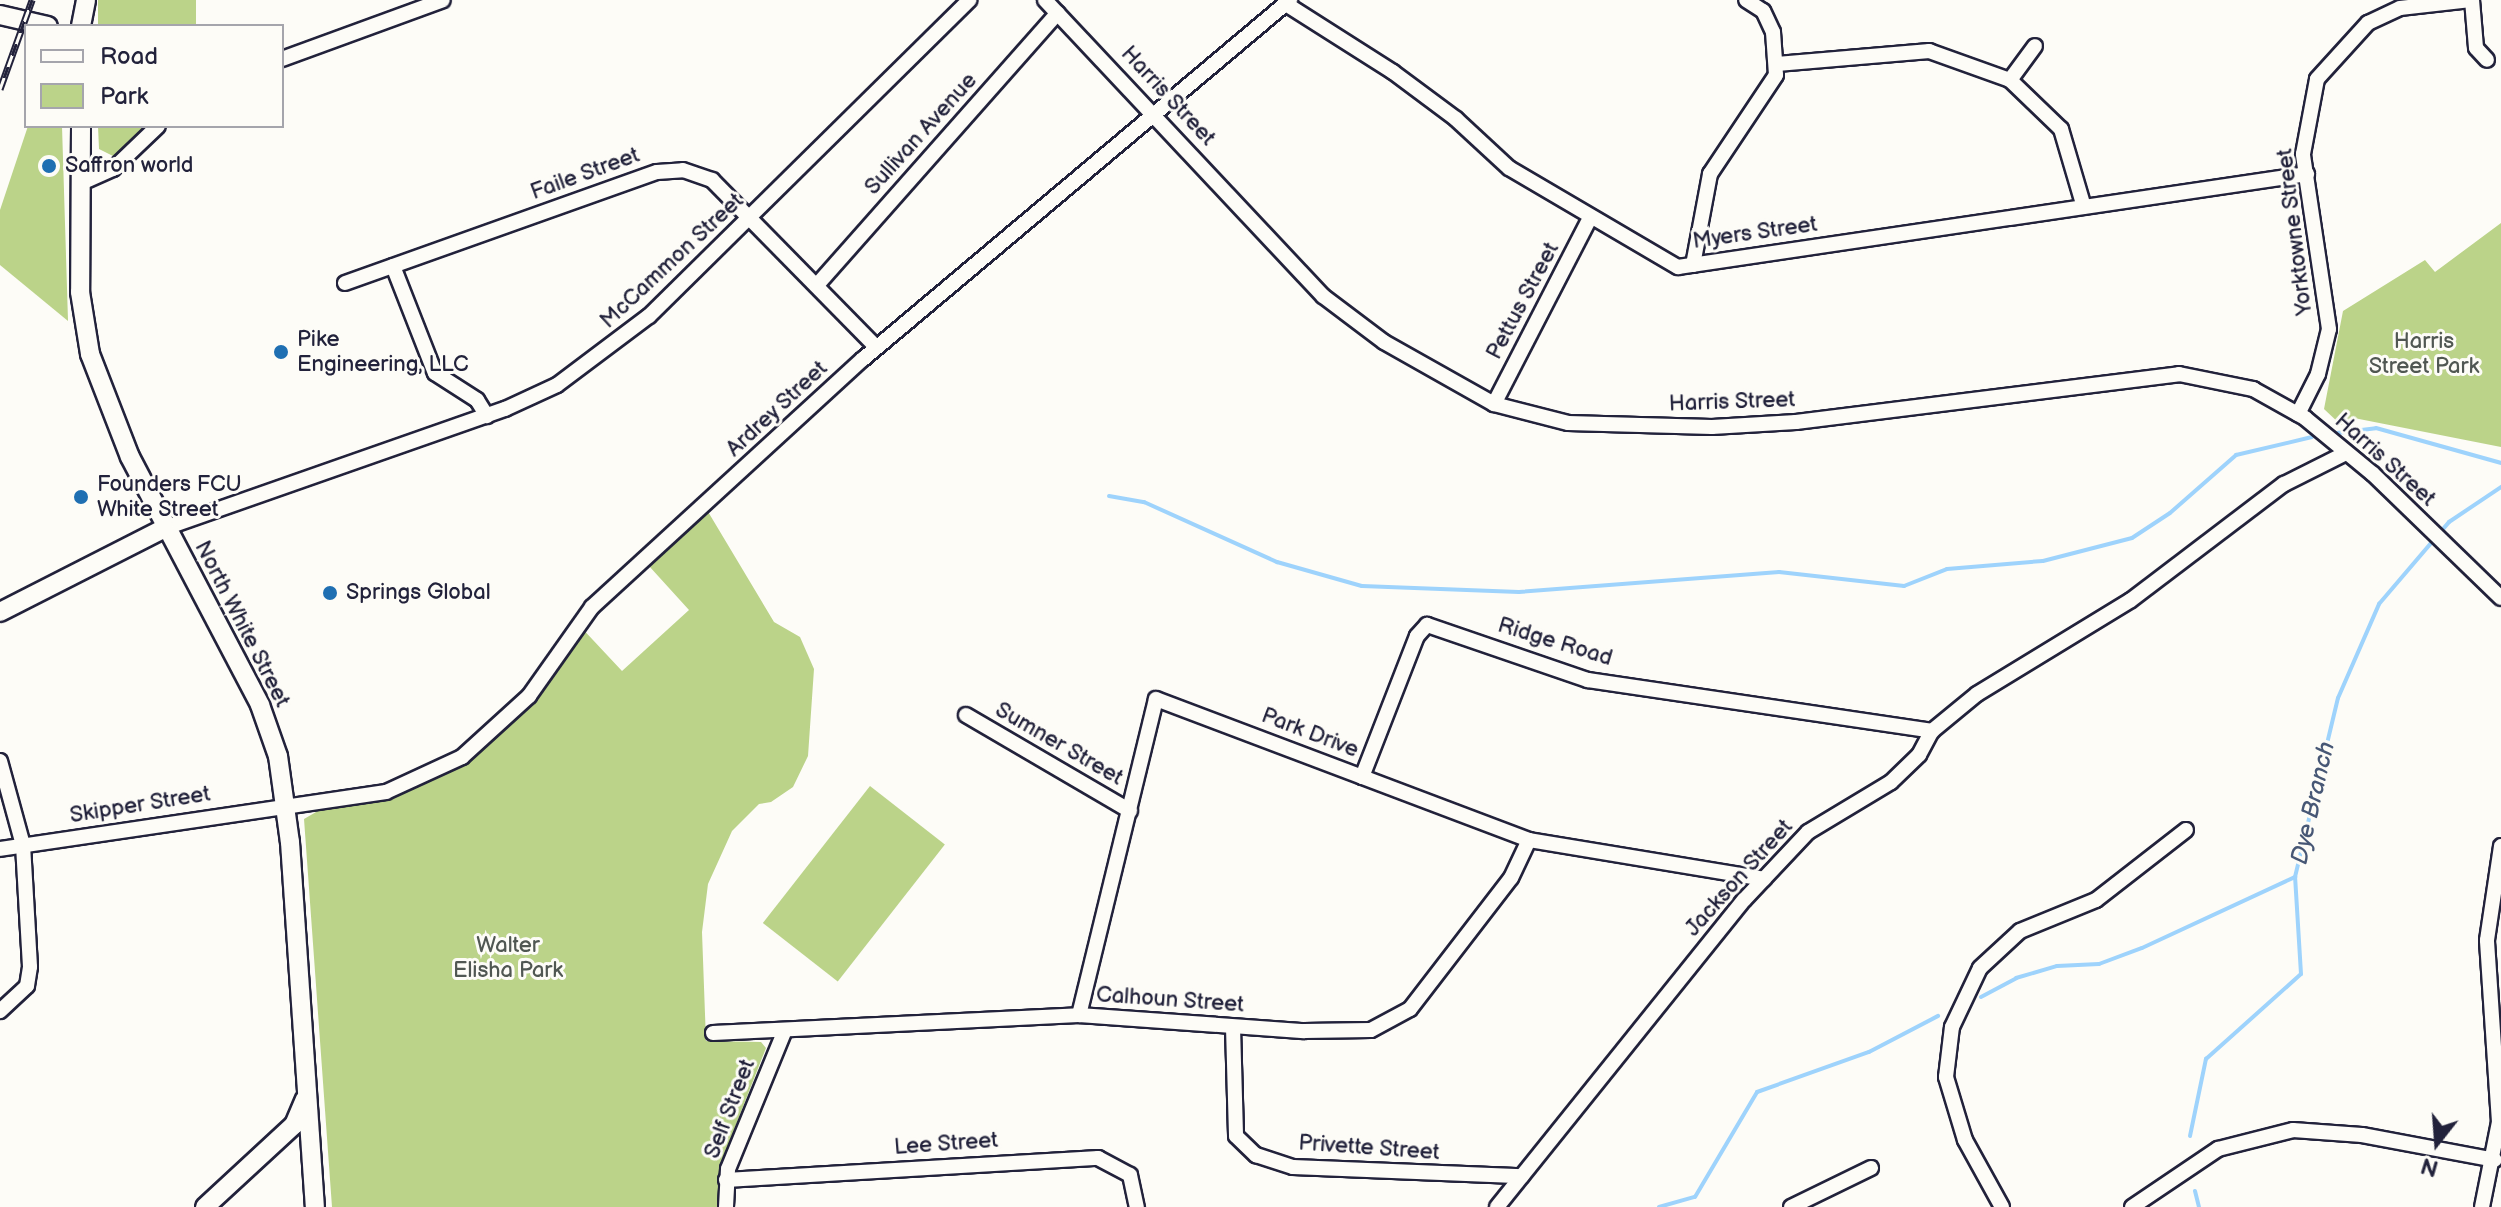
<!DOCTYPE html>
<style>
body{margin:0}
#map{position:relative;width:2501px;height:1207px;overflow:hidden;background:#fdfcf7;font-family:"Balsamiq Sans",sans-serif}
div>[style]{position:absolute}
.green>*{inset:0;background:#bbd389;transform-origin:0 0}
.stream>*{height:4px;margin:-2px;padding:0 2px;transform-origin:2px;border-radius:2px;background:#9ed3fc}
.roads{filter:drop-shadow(2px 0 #22223b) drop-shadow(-2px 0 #22223b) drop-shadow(0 2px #22223b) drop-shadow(0 -2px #22223b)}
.minor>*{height:14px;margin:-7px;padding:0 7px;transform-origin:7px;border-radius:7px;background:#fdfcf7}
.major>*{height:18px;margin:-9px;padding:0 9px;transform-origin:9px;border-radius:9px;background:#fdfcf7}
.rail>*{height:7px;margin-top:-3.5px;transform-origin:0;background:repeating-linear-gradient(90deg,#fdfcf7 0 12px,#22223b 0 24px);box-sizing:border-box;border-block:2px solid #22223b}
.dots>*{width:22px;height:22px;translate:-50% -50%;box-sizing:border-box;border:4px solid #fdfcf7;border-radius:50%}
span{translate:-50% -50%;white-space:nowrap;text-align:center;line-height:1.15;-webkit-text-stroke:6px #fdfcf7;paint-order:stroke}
.street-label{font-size:22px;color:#22223b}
.poi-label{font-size:22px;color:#22223b}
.left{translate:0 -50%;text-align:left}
.park-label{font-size:22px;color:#505752}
.water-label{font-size:24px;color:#475775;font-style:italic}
.legend{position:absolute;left:24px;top:24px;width:260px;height:104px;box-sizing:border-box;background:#fdfcf7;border:2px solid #a5a5ac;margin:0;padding:10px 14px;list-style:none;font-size:24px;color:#22223b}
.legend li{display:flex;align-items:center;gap:16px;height:40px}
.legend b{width:40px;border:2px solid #a5a5ac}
.north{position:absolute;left:2397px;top:1103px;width:80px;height:80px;-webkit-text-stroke:6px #fdfcf7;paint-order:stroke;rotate:197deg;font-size:22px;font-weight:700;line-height:32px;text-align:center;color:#22223b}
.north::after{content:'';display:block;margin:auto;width:28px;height:36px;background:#22223b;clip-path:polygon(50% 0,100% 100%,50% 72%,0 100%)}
</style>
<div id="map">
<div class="green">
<i style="left:98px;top:0;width:98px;height:26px"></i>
<i style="clip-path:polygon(28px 126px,62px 126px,68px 321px,0 265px,0 210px)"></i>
<i style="clip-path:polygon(98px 126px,147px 126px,113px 156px,99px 149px)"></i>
<i style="clip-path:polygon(2501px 223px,2501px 447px,2354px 418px,2341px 425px,2324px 409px,2343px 311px,2425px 260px,2435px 272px)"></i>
<i style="clip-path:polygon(707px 510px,774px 622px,800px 637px,814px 669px,808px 756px,793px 787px,771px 802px,759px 804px,732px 831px,708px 884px,702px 932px,706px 1041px,761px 1042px,766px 1048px,719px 1168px,720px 1207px,332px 1207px,304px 819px,335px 801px,383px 795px,477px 750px,578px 624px,622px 671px,689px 610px,649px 566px)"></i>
<i style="left:870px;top:786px;width:95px;height:174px;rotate:38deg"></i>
</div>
<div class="stream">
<i style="left:2337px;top:433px;width:39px;rotate:-7deg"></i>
<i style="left:2376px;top:428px;width:130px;rotate:15.6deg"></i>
<i style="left:1109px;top:496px;width:36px;rotate:10deg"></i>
<i style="left:1144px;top:502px;width:146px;rotate:24.3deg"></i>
<i style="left:1277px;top:562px;width:88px;rotate:15.8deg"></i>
<i style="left:1362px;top:586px;width:157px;rotate:2.2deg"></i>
<i style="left:1519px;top:592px;width:261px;rotate:-4.4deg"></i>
<i style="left:1779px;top:572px;width:126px;rotate:6.4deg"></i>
<i style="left:1904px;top:586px;width:46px;rotate:-21.6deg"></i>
<i style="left:1947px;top:569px;width:96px;rotate:-4.8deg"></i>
<i style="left:2043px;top:561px;width:92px;rotate:-14.5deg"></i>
<i style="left:2132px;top:538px;width:45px;rotate:-33.3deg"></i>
<i style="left:2170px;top:513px;width:88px;rotate:-41.3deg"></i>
<i style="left:2236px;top:455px;width:78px;rotate:-13.3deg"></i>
<i style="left:1981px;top:997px;width:40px;rotate:-28deg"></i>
<i style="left:2016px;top:978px;width:43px;rotate:-16.3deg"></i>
<i style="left:2057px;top:966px;width:42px;rotate:-2.7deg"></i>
<i style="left:2099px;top:964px;width:46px;rotate:-20.4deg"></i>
<i style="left:2142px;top:948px;width:169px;rotate:-24.9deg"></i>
<i style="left:2190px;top:1136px;width:79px;rotate:-78.3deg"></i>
<i style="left:2206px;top:1059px;width:127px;rotate:-41.8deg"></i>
<i style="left:2301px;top:974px;width:97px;rotate:-93.5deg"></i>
<i style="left:2295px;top:877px;width:184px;rotate:-76.5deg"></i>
<i style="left:2338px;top:698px;width:103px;rotate:-66.4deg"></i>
<i style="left:2379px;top:604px;width:108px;rotate:-49.5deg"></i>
<i style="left:2449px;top:522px;width:63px;rotate:-33.9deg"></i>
<i style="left:2195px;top:1191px;width:16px;rotate:76deg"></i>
<i style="left:1659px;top:1207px;width:37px;rotate:-16deg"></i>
<i style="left:1695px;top:1197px;width:122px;rotate:-59.4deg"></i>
<i style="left:1757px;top:1092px;width:119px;rotate:-19.7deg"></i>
<i style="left:1869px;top:1052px;width:78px;rotate:-27.6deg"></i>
</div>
<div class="roads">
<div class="minor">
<i style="left:1045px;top:0;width:406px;rotate:46.8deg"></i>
<i style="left:1323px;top:296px;width:76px;rotate:37deg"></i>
<i style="left:1384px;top:342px;width:126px;rotate:29.4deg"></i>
<i style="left:1494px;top:404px;width:76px;rotate:14.4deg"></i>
<i style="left:1568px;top:423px;width:144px;rotate:1.6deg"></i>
<i style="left:1712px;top:427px;width:84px;rotate:-3.4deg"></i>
<i style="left:1796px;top:422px;width:386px;rotate:-7.1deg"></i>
<i style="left:2179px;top:374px;width:76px;rotate:11.5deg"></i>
<i style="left:2253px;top:389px;width:60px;rotate:29.1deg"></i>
<i style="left:2305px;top:418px;width:88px;rotate:39.5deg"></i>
<i style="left:2373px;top:474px;width:178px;rotate:44.1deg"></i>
<i style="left:2472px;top:0;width:48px;rotate:85.2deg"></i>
<i style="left:2476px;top:48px;width:16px;rotate:47deg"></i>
<i style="left:1286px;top:4px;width:127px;rotate:32.4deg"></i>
<i style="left:1393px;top:72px;width:79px;rotate:36.7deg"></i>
<i style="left:1456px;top:119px;width:72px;rotate:42.8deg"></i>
<i style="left:1509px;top:168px;width:196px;rotate:30.4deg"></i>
<i style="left:1678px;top:267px;width:636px;rotate:-8.41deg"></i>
<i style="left:282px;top:59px;width:171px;rotate:-20.1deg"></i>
<i style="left:1777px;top:64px;width:153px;rotate:-4.9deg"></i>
<i style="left:1929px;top:51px;width:86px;rotate:19.7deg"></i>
<i style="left:2010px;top:80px;width:71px;rotate:43.9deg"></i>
<i style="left:2061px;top:129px;width:81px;rotate:73.6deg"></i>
<i style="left:2010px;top:80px;width:42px;rotate:-53.7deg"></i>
<i style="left:81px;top:183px;width:35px;rotate:-24deg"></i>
<i style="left:113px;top:169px;width:62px;rotate:-43.7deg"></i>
<i style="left:1693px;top:265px;width:93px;rotate:-79.4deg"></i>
<i style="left:1710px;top:174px;width:119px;rotate:-56.3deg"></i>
<i style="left:1776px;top:75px;width:43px;rotate:-94deg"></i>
<i style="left:1773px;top:32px;width:23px;rotate:-115deg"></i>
<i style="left:1763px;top:11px;width:20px;rotate:-147deg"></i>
<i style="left:393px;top:266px;width:115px;rotate:68.6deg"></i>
<i style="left:435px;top:373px;width:50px;rotate:32.7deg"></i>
<i style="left:477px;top:400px;width:19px;rotate:58deg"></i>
<i style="left:345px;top:283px;width:331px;rotate:-19.6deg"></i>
<i style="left:657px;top:172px;width:26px;rotate:-4deg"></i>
<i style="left:683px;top:170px;width:31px;rotate:19deg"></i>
<i style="left:712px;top:180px;width:234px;rotate:45.5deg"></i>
<i style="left:817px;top:285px;width:363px;rotate:-48.5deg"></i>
<i style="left:1494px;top:404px;width:209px;rotate:-62.7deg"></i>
<i style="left:2298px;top:414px;width:45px;rotate:-63.4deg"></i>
<i style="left:2318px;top:374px;width:46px;rotate:-76.3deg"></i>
<i style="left:2329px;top:329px;width:177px;rotate:-98.5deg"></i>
<i style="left:2303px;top:154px;width:76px;rotate:-79.4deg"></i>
<i style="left:2317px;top:79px;width:76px;rotate:-47.7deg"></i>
<i style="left:2368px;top:23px;width:35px;rotate:-25deg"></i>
<i style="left:2400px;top:8px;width:71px;rotate:-6.4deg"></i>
<i style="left:165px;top:528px;width:360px;rotate:-19.3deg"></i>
<i style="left:505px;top:409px;width:57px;rotate:-24.8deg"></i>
<i style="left:557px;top:385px;width:115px;rotate:-36.9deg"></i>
<i style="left:649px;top:316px;width:450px;rotate:-44.6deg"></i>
<i style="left:966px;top:715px;width:190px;rotate:30.3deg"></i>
<i style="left:0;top:761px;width:87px;rotate:74.7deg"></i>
<i style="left:23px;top:845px;width:122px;rotate:86.7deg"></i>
<i style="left:30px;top:967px;width:19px;rotate:99deg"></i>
<i style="left:27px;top:986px;width:37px;rotate:137deg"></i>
<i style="left:1362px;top:777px;width:151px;rotate:-68.7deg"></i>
<i style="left:1417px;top:636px;width:15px;rotate:-48deg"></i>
<i style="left:1427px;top:625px;width:170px;rotate:18.9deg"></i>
<i style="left:1588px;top:680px;width:348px;rotate:8.4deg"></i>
<i style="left:0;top:849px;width:390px;rotate:-8.4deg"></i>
<i style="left:386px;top:792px;width:84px;rotate:-24.7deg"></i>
<i style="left:462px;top:757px;width:91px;rotate:-42.3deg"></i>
<i style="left:529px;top:696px;width:109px;rotate:-54.7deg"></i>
<i style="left:592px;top:607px;width:367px;rotate:-42.5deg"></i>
<i style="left:863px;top:359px;width:558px;rotate:-40.06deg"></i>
<i style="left:1079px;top:1015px;width:325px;rotate:-76.3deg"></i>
<i style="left:1156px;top:699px;width:399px;rotate:20.7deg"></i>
<i style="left:1529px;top:840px;width:238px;rotate:9.4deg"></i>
<i style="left:1233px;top:1027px;width:109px;rotate:88.4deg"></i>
<i style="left:1236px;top:1136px;width:28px;rotate:44deg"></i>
<i style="left:1256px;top:1155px;width:39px;rotate:18deg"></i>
<i style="left:1293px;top:1167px;width:229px;rotate:2.3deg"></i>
<i style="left:713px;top:1033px;width:366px;rotate:-2.8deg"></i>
<i style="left:1079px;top:1015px;width:226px;rotate:4.1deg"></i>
<i style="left:1304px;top:1031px;width:67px;rotate:-0.9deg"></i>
<i style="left:1371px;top:1030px;width:44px;rotate:-28.3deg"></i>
<i style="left:1410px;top:1009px;width:165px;rotate:-52.4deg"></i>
<i style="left:1511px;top:878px;width:42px;rotate:-64.7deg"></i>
<i style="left:726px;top:1180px;width:373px;rotate:-3.4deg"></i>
<i style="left:1098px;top:1158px;width:36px;rotate:28deg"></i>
<i style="left:1130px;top:1175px;width:33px;rotate:78deg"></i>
<i style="left:726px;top:1207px;width:38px;rotate:-87deg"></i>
<i style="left:728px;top:1169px;width:150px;rotate:-67.7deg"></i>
<i style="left:1497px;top:1207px;width:394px;rotate:-51.2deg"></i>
<i style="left:1744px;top:900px;width:93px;rotate:-46.7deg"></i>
<i style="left:1808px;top:832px;width:97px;rotate:-31.1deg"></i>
<i style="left:1891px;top:782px;width:39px;rotate:-44deg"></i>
<i style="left:1919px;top:755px;width:27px;rotate:-62deg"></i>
<i style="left:1932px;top:731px;width:58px;rotate:-39.4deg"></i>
<i style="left:1977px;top:694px;width:180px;rotate:-31.4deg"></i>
<i style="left:2131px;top:600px;width:192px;rotate:-37.2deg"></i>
<i style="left:2284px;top:484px;width:69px;rotate:-26.6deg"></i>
<i style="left:1791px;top:1207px;width:89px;rotate:-26deg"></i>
<i style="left:2002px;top:1207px;width:77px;rotate:-118.9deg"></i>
<i style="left:1965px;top:1140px;width:66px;rotate:-106.8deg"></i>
<i style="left:1946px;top:1077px;width:50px;rotate:-83.2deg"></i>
<i style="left:1952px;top:1027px;width:65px;rotate:-64.6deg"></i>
<i style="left:1980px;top:968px;width:54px;rotate:-42.8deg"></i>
<i style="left:2020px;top:931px;width:82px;rotate:-22.2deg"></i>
<i style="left:2096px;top:900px;width:114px;rotate:-37.9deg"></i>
<i style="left:2132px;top:1207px;width:104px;rotate:-34deg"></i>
<i style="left:2218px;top:1149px;width:77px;rotate:-14.2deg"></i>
<i style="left:2293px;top:1130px;width:69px;rotate:4.1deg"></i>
<i style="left:2362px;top:1135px;width:135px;rotate:10.6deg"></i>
<i style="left:2482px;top:1207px;width:87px;rotate:-78.7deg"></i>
<i style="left:2499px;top:1122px;width:182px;rotate:-93.8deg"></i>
<i style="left:2487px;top:940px;width:95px;rotate:-81.5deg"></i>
</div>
<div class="major">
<i style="left:0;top:15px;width:49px;rotate:12.9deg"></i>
<i style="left:81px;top:26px;width:26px;rotate:-79deg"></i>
<i style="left:81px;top:126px;width:166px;rotate:90.3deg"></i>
<i style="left:80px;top:292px;width:63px;rotate:80.8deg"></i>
<i style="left:90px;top:354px;width:110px;rotate:68.8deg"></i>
<i style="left:130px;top:457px;width:280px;rotate:62.3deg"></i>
<i style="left:260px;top:705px;width:54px;rotate:70.6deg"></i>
<i style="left:278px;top:756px;width:87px;rotate:82.1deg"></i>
<i style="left:290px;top:842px;width:366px;rotate:86.1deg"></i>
<i style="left:0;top:612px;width:185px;rotate:-27deg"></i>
<i style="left:205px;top:1207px;width:121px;rotate:-42.7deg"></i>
<i style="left:294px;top:1125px;width:28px;rotate:-67deg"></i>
</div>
</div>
<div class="rail">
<i style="left:0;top:89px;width:95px;rotate:-70.2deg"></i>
</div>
<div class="dots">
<i style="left:49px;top:166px;background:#1f6fb2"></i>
<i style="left:281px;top:352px;background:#1f6fb2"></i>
<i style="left:81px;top:497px;background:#1f6fb2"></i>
<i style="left:330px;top:593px;background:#1f6fb2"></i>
</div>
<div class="street-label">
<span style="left:1168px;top:96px;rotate:47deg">Harris Street</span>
<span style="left:921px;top:134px;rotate:-48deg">Sullivan Avenue</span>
<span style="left:585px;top:174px;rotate:-20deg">Faile Street</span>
<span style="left:2295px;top:232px;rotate:-97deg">Yorktowne Street</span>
<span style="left:1755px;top:233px;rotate:-8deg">Myers Street</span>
<span style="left:672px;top:261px;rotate:-43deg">McCammon Street</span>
<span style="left:1523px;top:301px;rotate:-62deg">Pettus Street</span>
<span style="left:1732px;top:402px;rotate:-2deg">Harris Street</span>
<span style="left:777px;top:409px;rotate:-43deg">Ardrey Street</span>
<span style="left:2385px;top:460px;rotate:42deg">Harris Street</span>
<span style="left:242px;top:624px;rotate:63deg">North White Street</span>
<span style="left:1555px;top:642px;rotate:17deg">Ridge Road</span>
<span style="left:1310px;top:733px;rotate:21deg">Park Drive</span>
<span style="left:1059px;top:744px;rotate:30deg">Sumner Street</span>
<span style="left:140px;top:805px;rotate:-9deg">Skipper Street</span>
<span style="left:1739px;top:878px;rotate:-48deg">Jackson Street</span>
<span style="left:1170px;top:1000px;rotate:4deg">Calhoun Street</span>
<span style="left:730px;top:1109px;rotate:-69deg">Self Street</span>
<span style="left:946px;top:1144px;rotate:-4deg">Lee Street</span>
<span style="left:1369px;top:1148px;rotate:4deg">Privette Street</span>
</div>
<div class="poi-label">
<span class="left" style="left:65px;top:166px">Saffron world</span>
<span class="left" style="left:297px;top:352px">Pike<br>Engineering, LLC</span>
<span class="left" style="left:97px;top:497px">Founders FCU<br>White Street</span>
<span class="left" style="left:346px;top:593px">Springs Global</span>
</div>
<div class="park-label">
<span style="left:2424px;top:354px">Harris<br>Street Park</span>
<span style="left:508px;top:958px">Walter<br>Elisha Park</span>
</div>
<div class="water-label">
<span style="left:2313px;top:803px;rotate:-77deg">Dye Branch</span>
</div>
<ul class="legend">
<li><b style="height:10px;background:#fdfcf7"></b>Road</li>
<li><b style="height:22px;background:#bbd389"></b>Park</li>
</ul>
<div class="north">N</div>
</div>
